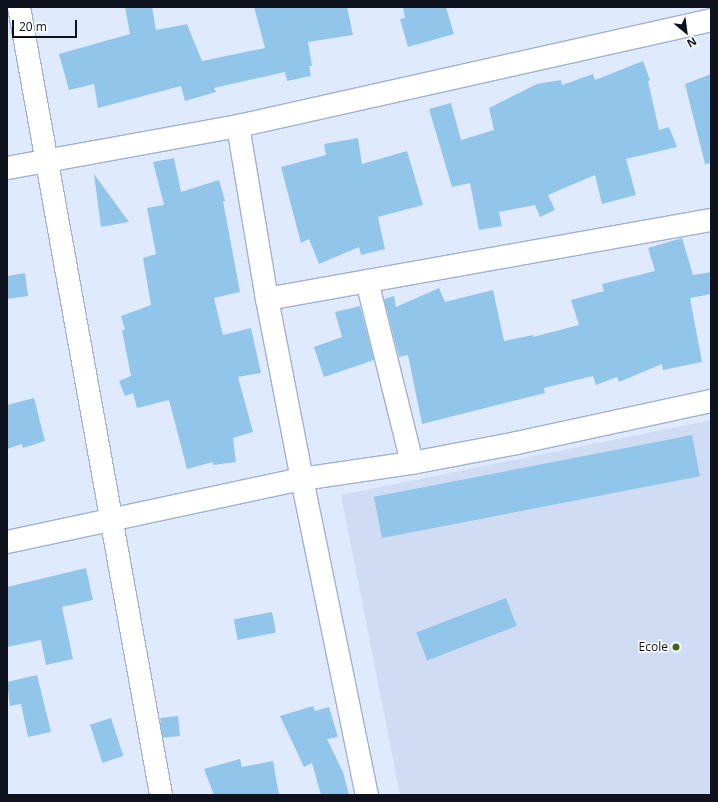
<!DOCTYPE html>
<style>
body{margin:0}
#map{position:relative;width:718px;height:802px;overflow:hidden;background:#e0eaff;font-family:"Open Sans",sans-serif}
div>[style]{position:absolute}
.built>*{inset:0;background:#d0dbf4}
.building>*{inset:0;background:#91c6ea;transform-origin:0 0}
.roads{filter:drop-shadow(1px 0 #a1b0d1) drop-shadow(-1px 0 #a1b0d1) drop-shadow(0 1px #a1b0d1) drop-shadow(0 -1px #a1b0d1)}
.minor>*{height:22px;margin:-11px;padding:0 11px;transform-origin:11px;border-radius:11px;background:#fff}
.dots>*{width:11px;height:11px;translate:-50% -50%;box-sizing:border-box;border:2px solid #fff;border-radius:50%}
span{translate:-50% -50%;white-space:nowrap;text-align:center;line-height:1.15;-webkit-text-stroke:3px #fff;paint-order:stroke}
.poi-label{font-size:12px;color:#0d121d}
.right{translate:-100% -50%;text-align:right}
.frame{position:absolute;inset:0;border:8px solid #0d121d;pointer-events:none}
.north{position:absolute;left:666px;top:12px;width:40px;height:40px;-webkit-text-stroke:3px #fff;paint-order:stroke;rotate:151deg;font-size:11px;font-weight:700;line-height:16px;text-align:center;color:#0d121d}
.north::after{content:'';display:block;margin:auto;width:14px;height:18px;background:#0d121d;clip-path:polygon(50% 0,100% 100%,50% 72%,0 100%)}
.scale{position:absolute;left:12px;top:20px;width:65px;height:18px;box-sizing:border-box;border:2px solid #0d121d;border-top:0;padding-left:5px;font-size:12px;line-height:14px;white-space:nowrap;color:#0d121d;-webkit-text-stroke:3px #fff;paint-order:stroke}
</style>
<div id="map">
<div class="built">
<i style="clip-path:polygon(711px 420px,711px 795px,400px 795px,341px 495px)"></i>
</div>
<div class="building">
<i style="clip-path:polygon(125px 7px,152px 7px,156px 30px,187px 24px,202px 61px,265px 48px,254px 7px,347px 7px,353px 35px,308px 42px,312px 66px,309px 66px,311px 76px,287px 81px,285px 72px,214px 88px,216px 92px,185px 101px,181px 86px,98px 108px,94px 84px,69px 90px,59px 54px,130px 34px)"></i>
<i style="clip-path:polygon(403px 7px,446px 7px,454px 34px,408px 47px,400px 19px,405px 18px)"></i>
<i style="clip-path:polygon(643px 61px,650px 80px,648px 81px,659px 130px,669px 127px,677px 147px,626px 159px,636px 195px,602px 204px,595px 175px,548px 195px,555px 210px,540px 217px,535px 205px,499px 212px,502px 226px,479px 230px,470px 183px,452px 187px,429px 109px,451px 103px,461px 140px,494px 130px,489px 108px,537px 84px,561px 80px,562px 85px,593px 74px,595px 80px)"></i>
<i style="clip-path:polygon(711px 74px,711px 163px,705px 164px,685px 84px)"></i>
<i style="clip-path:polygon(358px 138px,362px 164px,407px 151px,423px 205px,378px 217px,385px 249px,361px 255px,359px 247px,319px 264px,309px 239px,301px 243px,281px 167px,326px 155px,324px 144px)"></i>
<i style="clip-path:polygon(174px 158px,181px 192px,219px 180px,225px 201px,223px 201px,240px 292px,214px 298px,223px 335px,251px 328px,261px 373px,238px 377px,253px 432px,233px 438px,236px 462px,213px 465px,213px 462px,187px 469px,169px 400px,137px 408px,133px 393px,125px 396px,119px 381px,131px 376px,122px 330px,125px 330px,121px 316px,151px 305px,143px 258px,156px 254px,147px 208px,164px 205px,153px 162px)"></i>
<i style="clip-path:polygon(94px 174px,129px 222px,101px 227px)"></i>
<i style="clip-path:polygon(682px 238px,693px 275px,711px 272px,711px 294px,690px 298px,702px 362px,663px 370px,662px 364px,619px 382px,617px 377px,596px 385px,593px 376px,544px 388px,545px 393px,422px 424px,408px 355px,399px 357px,384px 299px,394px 296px,396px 307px,439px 288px,445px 302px,493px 290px,504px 341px,533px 335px,533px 337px,579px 325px,571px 300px,604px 291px,602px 284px,655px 271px,648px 248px)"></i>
<i style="clip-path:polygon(25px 273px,28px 296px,7px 299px,7px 276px)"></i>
<i style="clip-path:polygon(360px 306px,374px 360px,324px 377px,314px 347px,342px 337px,335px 312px)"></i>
<i style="clip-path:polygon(34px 398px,45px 441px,23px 448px,22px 444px,7px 449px,7px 405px)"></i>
<i style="left:692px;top:435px;width:42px;height:324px;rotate:79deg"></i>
<i style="clip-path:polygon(86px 568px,93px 600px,62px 607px,73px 659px,46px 665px,41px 640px,7px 647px,7px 587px)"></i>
<i style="left:506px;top:598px;width:30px;height:96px;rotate:69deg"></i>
<i style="left:272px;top:612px;width:21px;height:39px;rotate:79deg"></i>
<i style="clip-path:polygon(37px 675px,51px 732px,28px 737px,21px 704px,10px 706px,7px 682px)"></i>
<i style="clip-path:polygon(313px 706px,315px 711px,329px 707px,338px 737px,327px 739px,343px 772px,349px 795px,321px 795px,312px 763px,304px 767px,280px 716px)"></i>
<i style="left:178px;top:716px;width:20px;height:18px;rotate:84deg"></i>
<i style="left:111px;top:718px;width:40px;height:22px;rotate:72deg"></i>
<i style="clip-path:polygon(240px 759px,242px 767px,273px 761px,279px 795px,214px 795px,204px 769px)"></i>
</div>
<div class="roads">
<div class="minor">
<i style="left:19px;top:7px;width:801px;rotate:79.78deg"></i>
<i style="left:238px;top:126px;width:175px;rotate:80.5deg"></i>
<i style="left:267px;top:299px;width:183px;rotate:79deg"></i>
<i style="left:302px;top:479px;width:323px;rotate:78.4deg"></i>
<i style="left:7px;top:168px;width:235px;rotate:-10.3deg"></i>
<i style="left:238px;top:126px;width:485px;rotate:-12.6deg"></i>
<i style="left:367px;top:281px;width:187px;rotate:76.1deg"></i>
<i style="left:267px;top:299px;width:451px;rotate:-10.1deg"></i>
<i style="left:7px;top:542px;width:302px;rotate:-12.1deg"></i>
<i style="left:302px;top:479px;width:111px;rotate:-8.3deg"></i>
<i style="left:412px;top:463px;width:107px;rotate:-10.8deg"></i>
<i style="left:517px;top:443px;width:198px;rotate:-12.2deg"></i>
</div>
</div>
<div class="dots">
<i style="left:676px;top:647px;background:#416117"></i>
</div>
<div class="poi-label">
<span class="right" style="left:668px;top:647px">Ecole</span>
</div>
<div class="frame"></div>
<div class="north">N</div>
<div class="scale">20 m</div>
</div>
